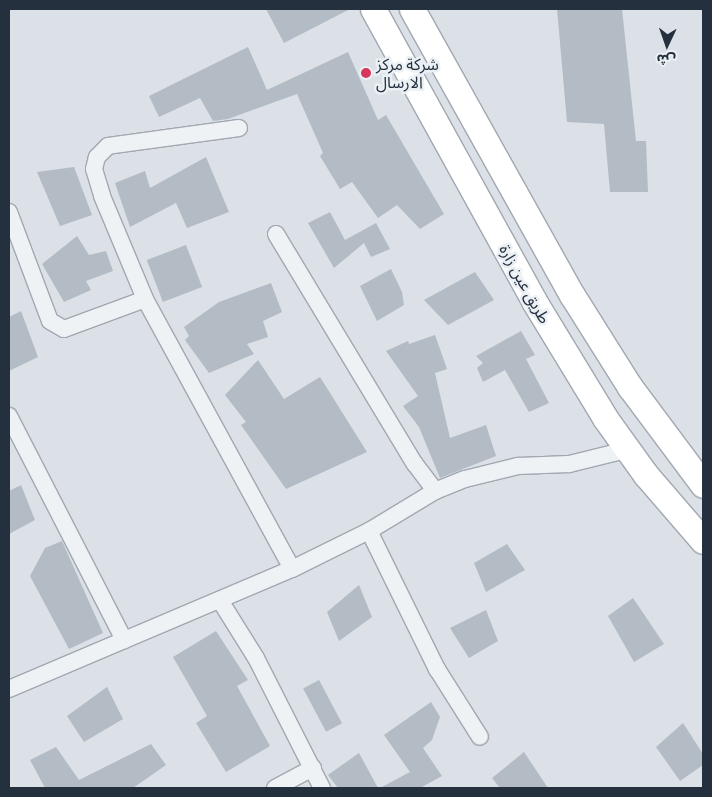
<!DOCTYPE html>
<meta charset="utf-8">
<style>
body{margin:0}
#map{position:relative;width:712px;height:797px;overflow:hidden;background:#dce1e7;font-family:Manrope,"Noto Sans Arabic",sans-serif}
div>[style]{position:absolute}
.building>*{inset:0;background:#b3bbc4;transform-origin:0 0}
.roads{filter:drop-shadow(1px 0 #a1a8b1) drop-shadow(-1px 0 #a1a8b1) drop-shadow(0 1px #a1a8b1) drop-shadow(0 -1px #a1a8b1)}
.street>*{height:16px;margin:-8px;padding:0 8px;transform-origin:8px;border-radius:8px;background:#eff2f5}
.primary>*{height:25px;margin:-12.5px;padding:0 12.5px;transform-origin:12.5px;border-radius:12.5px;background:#fff}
.dots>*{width:14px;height:14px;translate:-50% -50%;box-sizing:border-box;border:2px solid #ebf0f5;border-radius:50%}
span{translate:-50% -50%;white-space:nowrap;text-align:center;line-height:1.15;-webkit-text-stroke:5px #ebf0f5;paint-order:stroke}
.poi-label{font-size:16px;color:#25303e}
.left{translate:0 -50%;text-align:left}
.street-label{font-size:16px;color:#25303e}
.frame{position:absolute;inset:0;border:10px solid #25303e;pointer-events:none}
.north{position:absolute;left:642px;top:20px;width:50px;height:50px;-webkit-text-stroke:4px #ebf0f5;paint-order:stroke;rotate:183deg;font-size:14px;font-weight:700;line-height:20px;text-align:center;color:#25303e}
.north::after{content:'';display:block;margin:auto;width:18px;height:22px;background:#25303e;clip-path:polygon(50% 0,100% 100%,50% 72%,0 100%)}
</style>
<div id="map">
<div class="building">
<i style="clip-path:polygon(266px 9px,350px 9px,284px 43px)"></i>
<i style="clip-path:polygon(557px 9px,622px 9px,636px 141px,646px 141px,648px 192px,610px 192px,604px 124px,567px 122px)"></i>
<i style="clip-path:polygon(248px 47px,267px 90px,348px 52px,378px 120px,386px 115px,444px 214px,420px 229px,397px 205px,378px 218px,352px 182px,340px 189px,320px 156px,323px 153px,297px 94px,228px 119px,213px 121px,200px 98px,159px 117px,149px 96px)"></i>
<i style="clip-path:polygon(206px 157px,229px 212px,187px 228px,176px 203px,130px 227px,115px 183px,145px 171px,150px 188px)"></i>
<i style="clip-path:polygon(74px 167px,92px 215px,60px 226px,37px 172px)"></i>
<i style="clip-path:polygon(330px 212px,345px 240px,376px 223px,390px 249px,371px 257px,364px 243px,334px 268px,308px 223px)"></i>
<i style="clip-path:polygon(77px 236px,89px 255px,106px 251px,113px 271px,86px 281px,91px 290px,64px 302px,42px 264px)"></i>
<i style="left:186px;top:245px;width:45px;height:42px;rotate:69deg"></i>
<i style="clip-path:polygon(391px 269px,402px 292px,404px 305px,377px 321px,360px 286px)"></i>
<i style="clip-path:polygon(475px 272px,494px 300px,448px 325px,424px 300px)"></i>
<i style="clip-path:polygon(271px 283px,282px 312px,263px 321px,268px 337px,247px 344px,254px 354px,209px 373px,185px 340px,189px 336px,184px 327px,219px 302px)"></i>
<i style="clip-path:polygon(21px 311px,38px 357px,9px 371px,9px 317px)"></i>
<i style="clip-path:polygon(521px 331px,535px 355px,526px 359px,549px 403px,529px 412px,505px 370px,483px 382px,477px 368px,483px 363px,476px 356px)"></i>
<i style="clip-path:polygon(435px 335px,447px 369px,435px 373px,450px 438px,486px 425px,496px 456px,440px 478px,419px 427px,403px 406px,418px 396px,386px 351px,408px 341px,409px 344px)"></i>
<i style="clip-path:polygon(258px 360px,284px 399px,320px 377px,367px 452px,286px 489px,241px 425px,246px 422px,225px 395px)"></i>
<i style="clip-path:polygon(21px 485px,35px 520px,9px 534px,9px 491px)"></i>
<i style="clip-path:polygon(62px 541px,103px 633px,69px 649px,30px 576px,45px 548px)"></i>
<i style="clip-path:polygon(507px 544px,525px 570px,486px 592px,474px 563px)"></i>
<i style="clip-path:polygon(359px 585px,372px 617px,339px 641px,327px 612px)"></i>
<i style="clip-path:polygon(633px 598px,664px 644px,634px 662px,608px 616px)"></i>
<i style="clip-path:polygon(486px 610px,498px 641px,469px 658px,450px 628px)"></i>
<i style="clip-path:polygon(216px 631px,248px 680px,237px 686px,270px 746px,226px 772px,196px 723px,207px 716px,173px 657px)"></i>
<i style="left:319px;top:680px;width:49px;height:18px;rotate:62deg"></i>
<i style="clip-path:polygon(107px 687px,123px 719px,84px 742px,67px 716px)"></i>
<i style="clip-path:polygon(431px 702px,440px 717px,432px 740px,423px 748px,442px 776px,420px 788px,380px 788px,410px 772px,384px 735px)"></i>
<i style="clip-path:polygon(683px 723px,703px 754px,703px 765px,680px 781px,656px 747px)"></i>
<i style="clip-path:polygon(151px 744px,166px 765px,133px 788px,45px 788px,30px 760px,56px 747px,79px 780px)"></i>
<i style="clip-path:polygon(524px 752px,548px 788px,500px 788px,492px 778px)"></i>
<i style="clip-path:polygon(359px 753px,378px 788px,338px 788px,328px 775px)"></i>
</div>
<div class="roads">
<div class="street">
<i style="left:239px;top:128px;width:132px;rotate:172.2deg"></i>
<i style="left:108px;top:146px;width:16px;rotate:135deg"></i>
<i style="left:97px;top:157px;width:12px;rotate:104deg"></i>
<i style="left:94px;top:169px;width:28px;rotate:73deg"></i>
<i style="left:102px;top:196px;width:112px;rotate:67.3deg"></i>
<i style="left:145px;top:299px;width:307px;rotate:61.4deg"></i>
<i style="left:9px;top:212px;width:116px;rotate:69.4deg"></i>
<i style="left:50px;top:321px;width:16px;rotate:30deg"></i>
<i style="left:64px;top:329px;width:86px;rotate:-20.3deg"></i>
<i style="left:276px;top:234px;width:269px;rotate:58.9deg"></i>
<i style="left:415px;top:464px;width:34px;rotate:53deg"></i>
<i style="left:9px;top:416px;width:252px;rotate:62.8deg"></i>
<i style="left:369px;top:531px;width:154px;rotate:63.8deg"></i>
<i style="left:437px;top:669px;width:80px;rotate:57.7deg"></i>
<i style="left:221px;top:602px;width:66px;rotate:58deg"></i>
<i style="left:256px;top:658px;width:146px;rotate:63.1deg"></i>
<i style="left:9px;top:689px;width:307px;rotate:-23deg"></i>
<i style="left:292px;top:569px;width:86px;rotate:-26.3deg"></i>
<i style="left:369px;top:531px;width:77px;rotate:-31.2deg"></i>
<i style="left:435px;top:491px;width:32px;rotate:-22deg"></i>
<i style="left:465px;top:479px;width:55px;rotate:-13.8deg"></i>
<i style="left:518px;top:466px;width:51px;rotate:-2.2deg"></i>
<i style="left:569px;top:464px;width:59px;rotate:-13.8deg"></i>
<i style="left:275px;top:788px;width:43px;rotate:-27.8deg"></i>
</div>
<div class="primary">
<i style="left:373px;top:9px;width:333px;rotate:61.1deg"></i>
<i style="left:534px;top:301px;width:137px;rotate:58.7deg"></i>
<i style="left:605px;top:418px;width:70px;rotate:54.3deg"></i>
<i style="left:646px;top:475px;width:87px;rotate:49.2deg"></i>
<i style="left:412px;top:9px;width:328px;rotate:60.8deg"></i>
<i style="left:572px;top:295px;width:109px;rotate:57.8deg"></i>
<i style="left:630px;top:387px;width:122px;rotate:53.3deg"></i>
</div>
</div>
<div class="dots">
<i style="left:366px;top:73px;background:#d7365d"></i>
</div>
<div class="poi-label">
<span class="left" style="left:376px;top:73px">شركة مركز<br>الارسال</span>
</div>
<div class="street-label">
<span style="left:525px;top:284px;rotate:61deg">طريق عين زارة</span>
</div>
<div class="frame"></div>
<div class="north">ش</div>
</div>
